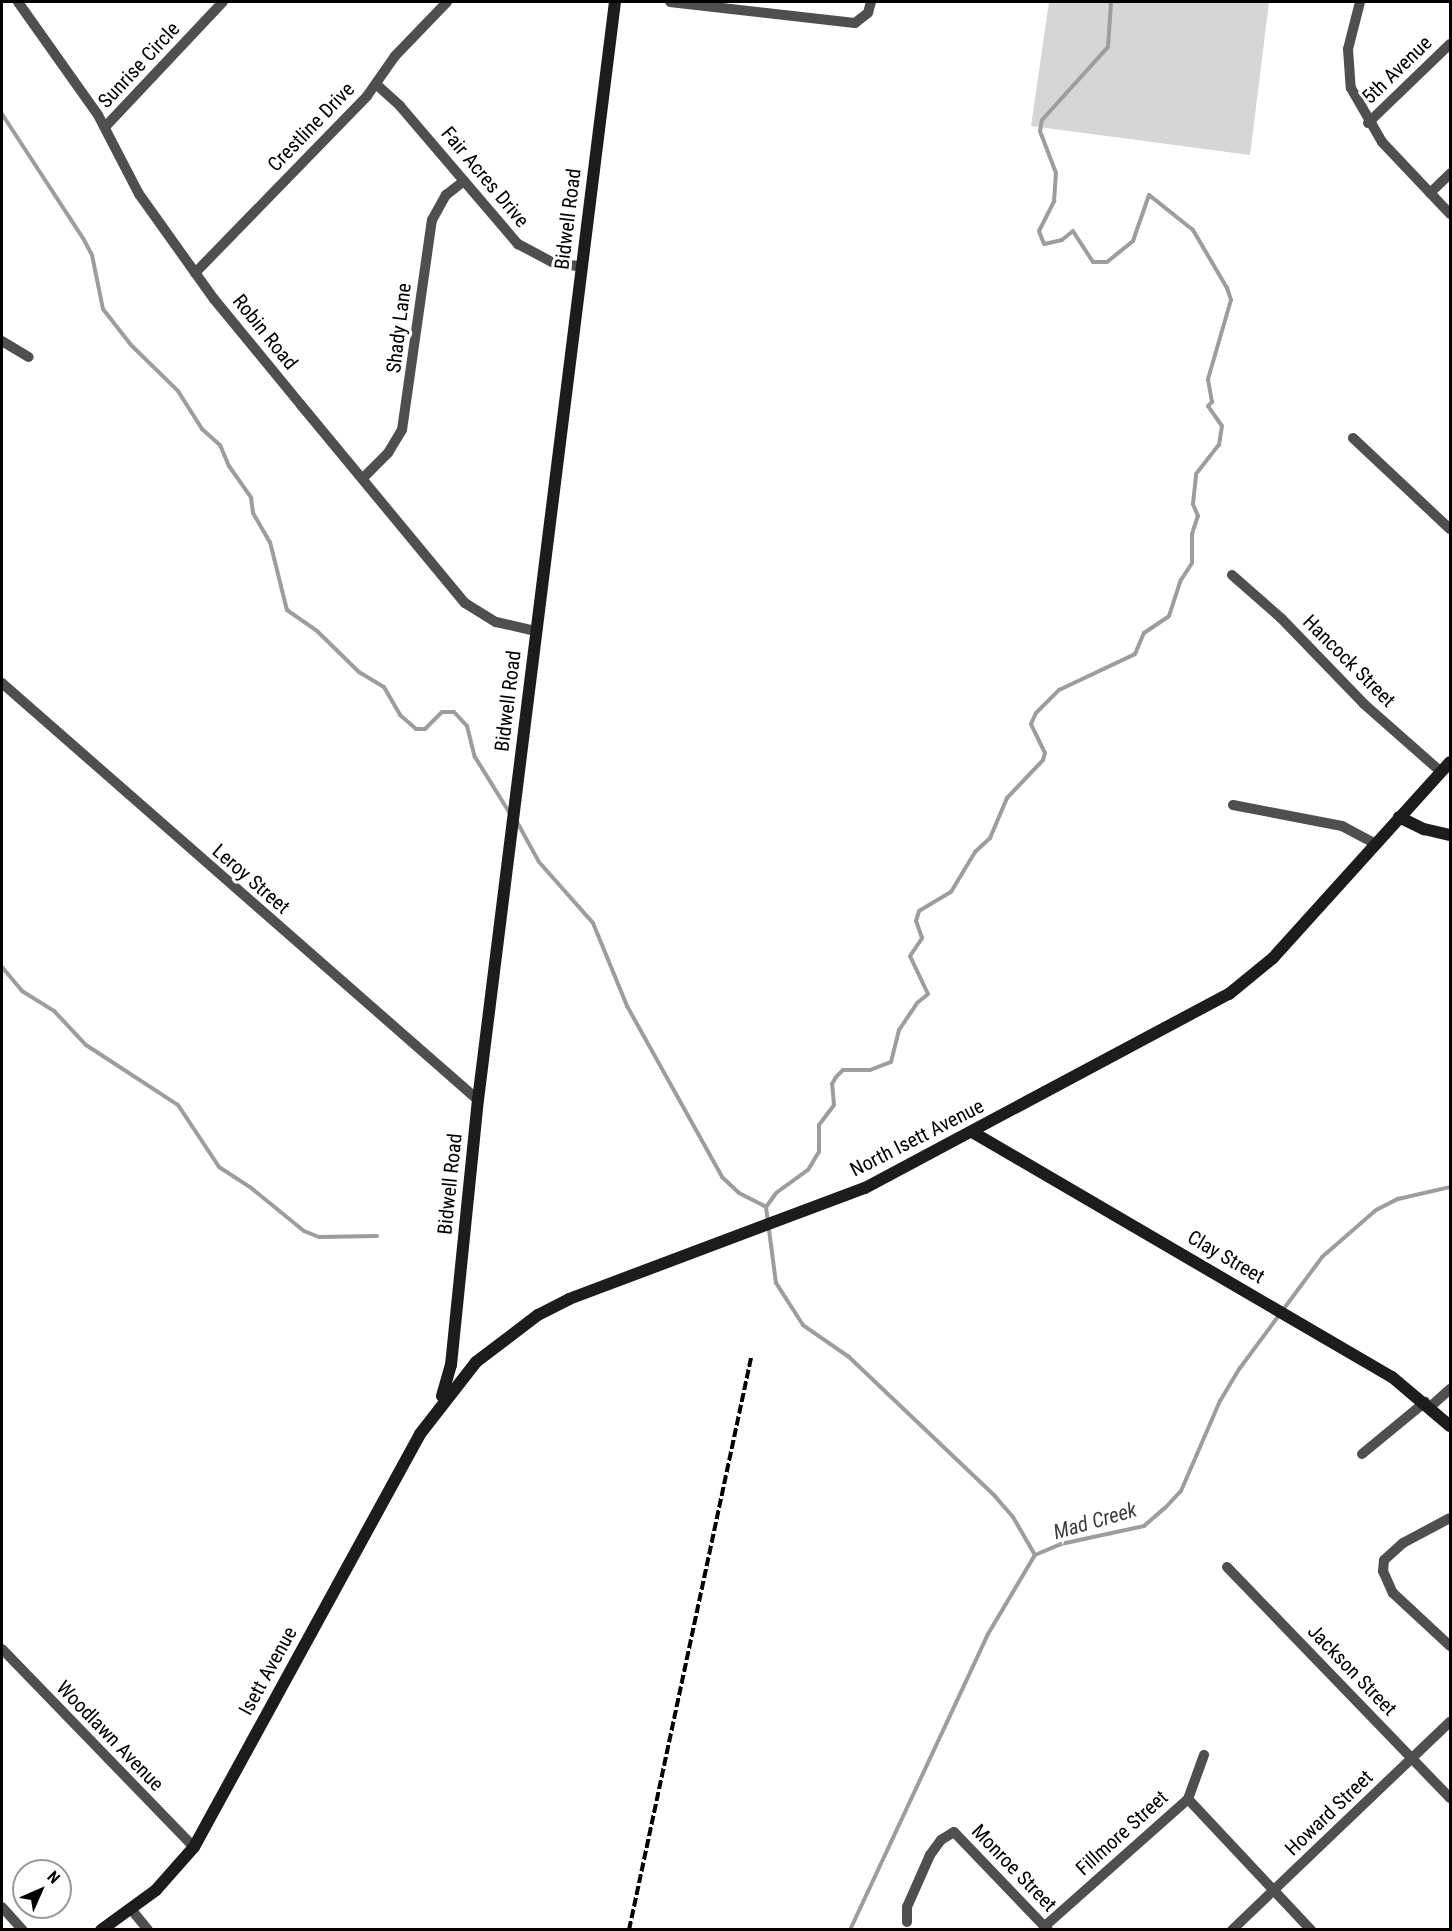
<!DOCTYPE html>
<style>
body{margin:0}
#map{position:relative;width:1452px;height:1931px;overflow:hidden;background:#fff;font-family:"Roboto Condensed",sans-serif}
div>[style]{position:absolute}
.green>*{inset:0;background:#d6d6d6}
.stream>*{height:4px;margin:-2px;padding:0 2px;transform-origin:2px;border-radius:2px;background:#9d9d9d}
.street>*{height:10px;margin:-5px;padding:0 5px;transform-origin:5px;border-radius:5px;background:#4f4f4f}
.secondary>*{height:12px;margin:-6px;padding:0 6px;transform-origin:6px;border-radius:6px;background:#1c1c1c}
.rail>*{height:4px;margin-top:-2px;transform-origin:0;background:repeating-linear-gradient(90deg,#000 0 9px,transparent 0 12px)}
span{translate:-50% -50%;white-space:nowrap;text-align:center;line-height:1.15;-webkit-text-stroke:6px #fff;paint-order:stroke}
.street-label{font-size:20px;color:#000}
.water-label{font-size:21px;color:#3e3e3e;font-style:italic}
.frame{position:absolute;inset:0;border:3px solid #000;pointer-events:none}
.north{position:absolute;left:12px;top:1859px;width:60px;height:60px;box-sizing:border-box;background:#fff;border:2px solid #999;border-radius:50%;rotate:45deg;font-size:16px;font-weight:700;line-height:24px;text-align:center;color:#000}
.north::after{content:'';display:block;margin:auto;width:21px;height:27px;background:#000;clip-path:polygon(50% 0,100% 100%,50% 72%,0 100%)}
</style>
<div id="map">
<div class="green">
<i style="clip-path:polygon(1049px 2px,1269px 2px,1250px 155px,1031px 126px)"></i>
</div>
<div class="stream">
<i style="left:2px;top:114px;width:150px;rotate:56.9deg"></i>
<i style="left:84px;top:240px;width:17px;rotate:62deg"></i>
<i style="left:92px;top:255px;width:55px;rotate:78.5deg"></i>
<i style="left:103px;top:309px;width:46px;rotate:52.1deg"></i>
<i style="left:131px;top:345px;width:66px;rotate:44.4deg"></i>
<i style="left:178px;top:391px;width:45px;rotate:57.7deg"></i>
<i style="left:202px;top:429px;width:24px;rotate:42deg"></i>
<i style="left:220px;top:445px;width:23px;rotate:67deg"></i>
<i style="left:229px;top:466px;width:39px;rotate:55deg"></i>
<i style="left:251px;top:498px;width:15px;rotate:82deg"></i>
<i style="left:253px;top:513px;width:34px;rotate:60deg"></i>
<i style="left:270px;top:542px;width:70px;rotate:76deg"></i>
<i style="left:287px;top:610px;width:37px;rotate:35deg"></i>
<i style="left:317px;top:631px;width:59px;rotate:44.3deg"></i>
<i style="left:359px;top:672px;width:29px;rotate:31deg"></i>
<i style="left:384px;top:687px;width:32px;rotate:60deg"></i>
<i style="left:400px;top:715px;width:21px;rotate:41deg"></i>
<i style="left:416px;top:729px;width:9px"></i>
<i style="left:425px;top:729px;width:24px;rotate:-45deg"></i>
<i style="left:442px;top:712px;width:12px"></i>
<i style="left:454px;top:712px;width:19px;rotate:47deg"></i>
<i style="left:467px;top:726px;width:32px;rotate:76deg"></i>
<i style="left:475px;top:757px;width:65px;rotate:58.3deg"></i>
<i style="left:516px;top:820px;width:48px;rotate:61.3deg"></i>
<i style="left:539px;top:862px;width:81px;rotate:48.5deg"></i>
<i style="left:593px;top:923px;width:90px;rotate:67.7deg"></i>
<i style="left:627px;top:1006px;width:196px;rotate:60.9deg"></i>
<i style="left:722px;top:1177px;width:23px;rotate:43deg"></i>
<i style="left:739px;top:1193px;width:30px;rotate:27deg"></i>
<i style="left:2px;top:967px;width:31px;rotate:50deg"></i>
<i style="left:22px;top:991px;width:39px;rotate:32deg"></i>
<i style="left:55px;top:1012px;width:45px;rotate:46.8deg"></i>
<i style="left:86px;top:1045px;width:110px;rotate:33.1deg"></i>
<i style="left:178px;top:1105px;width:74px;rotate:56.5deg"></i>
<i style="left:219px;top:1167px;width:37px;rotate:33deg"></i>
<i style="left:250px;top:1187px;width:70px;rotate:39.2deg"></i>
<i style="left:304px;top:1231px;width:16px;rotate:22deg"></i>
<i style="left:319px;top:1237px;width:58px;rotate:-1deg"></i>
<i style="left:1035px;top:1555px;width:44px;rotate:-120.1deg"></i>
<i style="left:1013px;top:1517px;width:28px;rotate:-131deg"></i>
<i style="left:995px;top:1496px;width:202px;rotate:-136.4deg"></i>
<i style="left:849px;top:1357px;width:56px;rotate:-145.2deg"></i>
<i style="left:803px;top:1325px;width:50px;rotate:-122.7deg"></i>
<i style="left:776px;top:1283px;width:77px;rotate:-97.5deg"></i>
<i style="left:766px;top:1207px;width:17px;rotate:-54deg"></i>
<i style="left:776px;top:1193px;width:39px;rotate:-36deg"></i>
<i style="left:808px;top:1170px;width:21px;rotate:-59deg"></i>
<i style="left:819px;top:1152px;width:27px;rotate:-90deg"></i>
<i style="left:819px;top:1125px;width:25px;rotate:-53deg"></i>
<i style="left:834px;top:1105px;width:21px;rotate:-95deg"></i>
<i style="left:832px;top:1084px;width:8px;rotate:-60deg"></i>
<i style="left:836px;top:1077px;width:10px;rotate:-45deg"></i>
<i style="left:843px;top:1070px;width:27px"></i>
<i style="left:870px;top:1070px;width:22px;rotate:-21deg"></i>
<i style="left:891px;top:1062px;width:33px;rotate:-76deg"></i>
<i style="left:899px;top:1030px;width:32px;rotate:-56deg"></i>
<i style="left:917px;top:1003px;width:14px;rotate:-39deg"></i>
<i style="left:928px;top:994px;width:42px;rotate:-115.3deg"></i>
<i style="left:910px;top:956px;width:22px;rotate:-56deg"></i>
<i style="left:922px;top:938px;width:18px;rotate:-109deg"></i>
<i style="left:916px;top:921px;width:10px;rotate:-73deg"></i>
<i style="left:919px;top:911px;width:37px;rotate:-31deg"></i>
<i style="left:951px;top:892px;width:47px;rotate:-59deg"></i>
<i style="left:975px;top:852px;width:21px;rotate:-43deg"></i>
<i style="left:990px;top:838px;width:43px;rotate:-67deg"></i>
<i style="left:1007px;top:798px;width:52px;rotate:-46.5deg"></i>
<i style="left:1043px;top:760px;width:7px;rotate:-74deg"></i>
<i style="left:1045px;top:753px;width:32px;rotate:-116deg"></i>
<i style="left:1031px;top:724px;width:12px;rotate:-66deg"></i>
<i style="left:1036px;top:713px;width:33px;rotate:-45deg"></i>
<i style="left:1059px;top:690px;width:84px;rotate:-25.3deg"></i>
<i style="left:1135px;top:654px;width:23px;rotate:-67deg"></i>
<i style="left:1144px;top:633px;width:30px;rotate:-34deg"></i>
<i style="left:1169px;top:616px;width:38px;rotate:-72deg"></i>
<i style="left:1181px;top:580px;width:20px;rotate:-57deg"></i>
<i style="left:1192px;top:563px;width:29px;rotate:-90deg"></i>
<i style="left:1192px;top:534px;width:19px;rotate:-72deg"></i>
<i style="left:1198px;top:516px;width:13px;rotate:-113deg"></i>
<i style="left:1193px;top:504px;width:30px;rotate:-84deg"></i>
<i style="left:1196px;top:474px;width:37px;rotate:-52deg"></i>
<i style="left:1219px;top:445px;width:19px;rotate:-81deg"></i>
<i style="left:1222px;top:426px;width:24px;rotate:-125deg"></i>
<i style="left:1208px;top:406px;width:6px;rotate:-45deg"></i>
<i style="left:1212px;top:402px;width:23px;rotate:-100deg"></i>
<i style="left:1208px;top:379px;width:82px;rotate:-73.8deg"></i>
<i style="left:1231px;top:300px;width:13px;rotate:-108deg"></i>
<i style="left:1227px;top:288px;width:67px;rotate:-120.4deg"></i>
<i style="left:1193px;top:230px;width:56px;rotate:-141.5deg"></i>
<i style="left:1149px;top:195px;width:49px;rotate:109.2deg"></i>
<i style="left:1133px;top:241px;width:33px;rotate:141deg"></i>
<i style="left:1107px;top:262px;width:14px;rotate:180deg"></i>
<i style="left:1093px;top:262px;width:37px;rotate:-123deg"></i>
<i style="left:1073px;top:231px;width:14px;rotate:141deg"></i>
<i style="left:1062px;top:240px;width:18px;rotate:167deg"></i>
<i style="left:1044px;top:244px;width:14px;rotate:-111deg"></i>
<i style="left:1039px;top:231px;width:34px;rotate:-63deg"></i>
<i style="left:1054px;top:201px;width:28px;rotate:-86deg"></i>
<i style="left:1056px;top:173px;width:45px;rotate:-110.9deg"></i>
<i style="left:1040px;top:131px;width:11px;rotate:-80deg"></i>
<i style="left:1042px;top:120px;width:98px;rotate:-47.9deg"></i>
<i style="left:1108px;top:47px;width:45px;rotate:-86.2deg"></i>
<i style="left:1035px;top:1555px;width:28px;rotate:-23deg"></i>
<i style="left:1061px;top:1544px;width:85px;rotate:-12.2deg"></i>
<i style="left:1144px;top:1526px;width:28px;rotate:-41deg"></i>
<i style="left:1165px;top:1508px;width:23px;rotate:-47deg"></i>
<i style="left:1181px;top:1491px;width:98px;rotate:-66.6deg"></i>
<i style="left:1220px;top:1401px;width:39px;rotate:-59deg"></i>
<i style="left:1240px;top:1368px;width:138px;rotate:-53.5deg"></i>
<i style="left:1322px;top:1257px;width:72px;rotate:-41deg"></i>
<i style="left:1376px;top:1210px;width:25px;rotate:-27deg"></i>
<i style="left:1398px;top:1199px;width:53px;rotate:-13deg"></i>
<i style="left:850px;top:1930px;width:327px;rotate:-65deg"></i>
<i style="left:988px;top:1634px;width:92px;rotate:-59.3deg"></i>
</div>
<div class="street">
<i style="left:18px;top:2px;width:138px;rotate:54.7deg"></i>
<i style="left:98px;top:115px;width:89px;rotate:62.6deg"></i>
<i style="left:139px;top:194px;width:129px;rotate:54.5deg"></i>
<i style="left:214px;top:299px;width:137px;rotate:50.6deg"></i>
<i style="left:301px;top:405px;width:257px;rotate:50.4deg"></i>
<i style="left:465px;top:603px;width:36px;rotate:32deg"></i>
<i style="left:496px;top:622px;width:41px;rotate:12.7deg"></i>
<i style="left:670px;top:2px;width:186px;rotate:6.5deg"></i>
<i style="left:855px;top:23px;width:16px;rotate:-38deg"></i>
<i style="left:868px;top:13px;width:11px;rotate:-75deg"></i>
<i style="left:1360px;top:2px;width:49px;rotate:104.3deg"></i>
<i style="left:1348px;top:49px;width:39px;rotate:86deg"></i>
<i style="left:1351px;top:88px;width:62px;rotate:60.1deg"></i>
<i style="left:1382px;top:142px;width:99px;rotate:46.6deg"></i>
<i style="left:377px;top:85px;width:31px;rotate:42deg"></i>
<i style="left:400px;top:106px;width:182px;rotate:49.5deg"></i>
<i style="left:518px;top:244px;width:38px;rotate:28deg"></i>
<i style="left:552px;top:262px;width:30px;rotate:9deg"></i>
<i style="left:1368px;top:123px;width:114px;rotate:-43.9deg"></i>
<i style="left:105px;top:127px;width:172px;rotate:-46.7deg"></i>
<i style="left:1430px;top:193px;width:28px;rotate:-44deg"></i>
<i style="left:195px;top:273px;width:247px;rotate:-45.8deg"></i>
<i style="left:367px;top:96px;width:49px;rotate:-55deg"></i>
<i style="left:395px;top:56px;width:75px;rotate:-46.1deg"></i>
<i style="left:2px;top:341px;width:31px;rotate:31deg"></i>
<i style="left:1353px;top:438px;width:133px;rotate:43.2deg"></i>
<i style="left:363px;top:478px;width:35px;rotate:-45deg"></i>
<i style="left:388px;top:453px;width:27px;rotate:-59deg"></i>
<i style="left:402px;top:430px;width:212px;rotate:-81.9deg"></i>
<i style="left:432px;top:220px;width:29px;rotate:-61deg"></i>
<i style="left:446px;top:195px;width:23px;rotate:-38deg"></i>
<i style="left:1232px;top:575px;width:65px;rotate:41.3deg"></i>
<i style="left:1281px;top:618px;width:120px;rotate:46deg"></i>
<i style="left:1364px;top:704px;width:103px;rotate:41.4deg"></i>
<i style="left:2px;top:683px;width:633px;rotate:41.22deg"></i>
<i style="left:1233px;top:805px;width:111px;rotate:10.9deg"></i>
<i style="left:1342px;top:826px;width:38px;rotate:28deg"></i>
<i style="left:1430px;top:1407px;width:27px;rotate:-42deg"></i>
<i style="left:1362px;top:1454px;width:82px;rotate:-39.5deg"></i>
<i style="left:1450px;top:1518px;width:53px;rotate:152deg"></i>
<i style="left:1403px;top:1543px;width:25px;rotate:138deg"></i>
<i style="left:1384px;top:1560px;width:11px;rotate:95deg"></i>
<i style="left:1383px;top:1571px;width:24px;rotate:66deg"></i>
<i style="left:1393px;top:1593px;width:78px;rotate:42.9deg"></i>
<i style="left:1227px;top:1567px;width:321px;rotate:46deg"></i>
<i style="left:2px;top:1649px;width:276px;rotate:45.9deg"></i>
<i style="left:1188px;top:1799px;width:180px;rotate:46.8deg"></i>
<i style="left:2px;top:1907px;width:31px;rotate:48deg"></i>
<i style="left:131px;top:1909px;width:27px;rotate:51deg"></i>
<i style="left:907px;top:1922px;width:15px;rotate:-90deg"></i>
<i style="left:907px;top:1907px;width:57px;rotate:-66.1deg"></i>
<i style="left:930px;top:1855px;width:19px;rotate:-54deg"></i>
<i style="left:941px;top:1840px;width:15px;rotate:-32deg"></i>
<i style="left:954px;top:1832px;width:136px;rotate:46.2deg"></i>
<i style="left:1045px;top:1926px;width:191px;rotate:-41.6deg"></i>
<i style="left:1188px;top:1799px;width:47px;rotate:-70deg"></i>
<i style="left:1232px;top:1930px;width:301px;rotate:-43.7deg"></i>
</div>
<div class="secondary">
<i style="left:1399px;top:817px;width:28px;rotate:26deg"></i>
<i style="left:1424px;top:829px;width:27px;rotate:13deg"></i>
<i style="left:974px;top:1133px;width:484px;rotate:30.3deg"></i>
<i style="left:1392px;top:1377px;width:76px;rotate:40.2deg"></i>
<i style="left:442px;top:1396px;width:32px;rotate:-74deg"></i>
<i style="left:451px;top:1365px;width:266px;rotate:-84.2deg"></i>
<i style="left:478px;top:1100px;width:1107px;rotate:-82.89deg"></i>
<i style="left:101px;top:1930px;width:68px;rotate:-36deg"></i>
<i style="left:156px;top:1890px;width:57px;rotate:-48.5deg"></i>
<i style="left:194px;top:1847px;width:471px;rotate:-61.3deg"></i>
<i style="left:420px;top:1434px;width:91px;rotate:-52.1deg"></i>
<i style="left:476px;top:1362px;width:78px;rotate:-37.2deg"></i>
<i style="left:538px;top:1315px;width:35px;rotate:-27deg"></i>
<i style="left:569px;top:1299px;width:316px;rotate:-20.6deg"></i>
<i style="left:865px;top:1188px;width:412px;rotate:-28.1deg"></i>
<i style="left:1229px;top:994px;width:57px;rotate:-39.3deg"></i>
<i style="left:1273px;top:958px;width:264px;rotate:-47.9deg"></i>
</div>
<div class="rail">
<i style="left:629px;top:1930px;width:585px;rotate:-77.96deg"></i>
</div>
<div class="street-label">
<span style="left:139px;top:65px;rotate:-47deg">Sunrise Circle</span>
<span style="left:1397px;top:70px;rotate:-44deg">5th Avenue</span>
<span style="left:311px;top:127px;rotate:-46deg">Crestline Drive</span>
<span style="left:485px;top:177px;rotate:50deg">Fair Acres Drive</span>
<span style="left:568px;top:219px;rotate:-83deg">Bidwell Road</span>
<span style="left:399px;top:328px;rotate:-83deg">Shady Lane</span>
<span style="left:265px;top:332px;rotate:51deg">Robin Road</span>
<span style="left:1349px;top:661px;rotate:45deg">Hancock Street</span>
<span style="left:508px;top:701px;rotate:-83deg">Bidwell Road</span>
<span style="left:251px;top:879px;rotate:41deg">Leroy Street</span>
<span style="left:917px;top:1138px;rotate:-27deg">North Isett Avenue</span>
<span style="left:450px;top:1184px;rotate:-84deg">Bidwell Road</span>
<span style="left:1226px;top:1257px;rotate:30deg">Clay Street</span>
<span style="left:1352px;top:1670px;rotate:46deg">Jackson Street</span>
<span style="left:268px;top:1671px;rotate:-61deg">Isett Avenue</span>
<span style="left:110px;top:1736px;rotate:46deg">Woodlawn Avenue</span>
<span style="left:1329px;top:1813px;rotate:-44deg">Howard Street</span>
<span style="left:1122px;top:1833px;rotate:-42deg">Fillmore Street</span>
<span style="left:1014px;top:1868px;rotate:46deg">Monroe Street</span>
</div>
<div class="water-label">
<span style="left:1095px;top:1521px;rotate:-16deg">Mad Creek</span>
</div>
<div class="frame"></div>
<div class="north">N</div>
</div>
